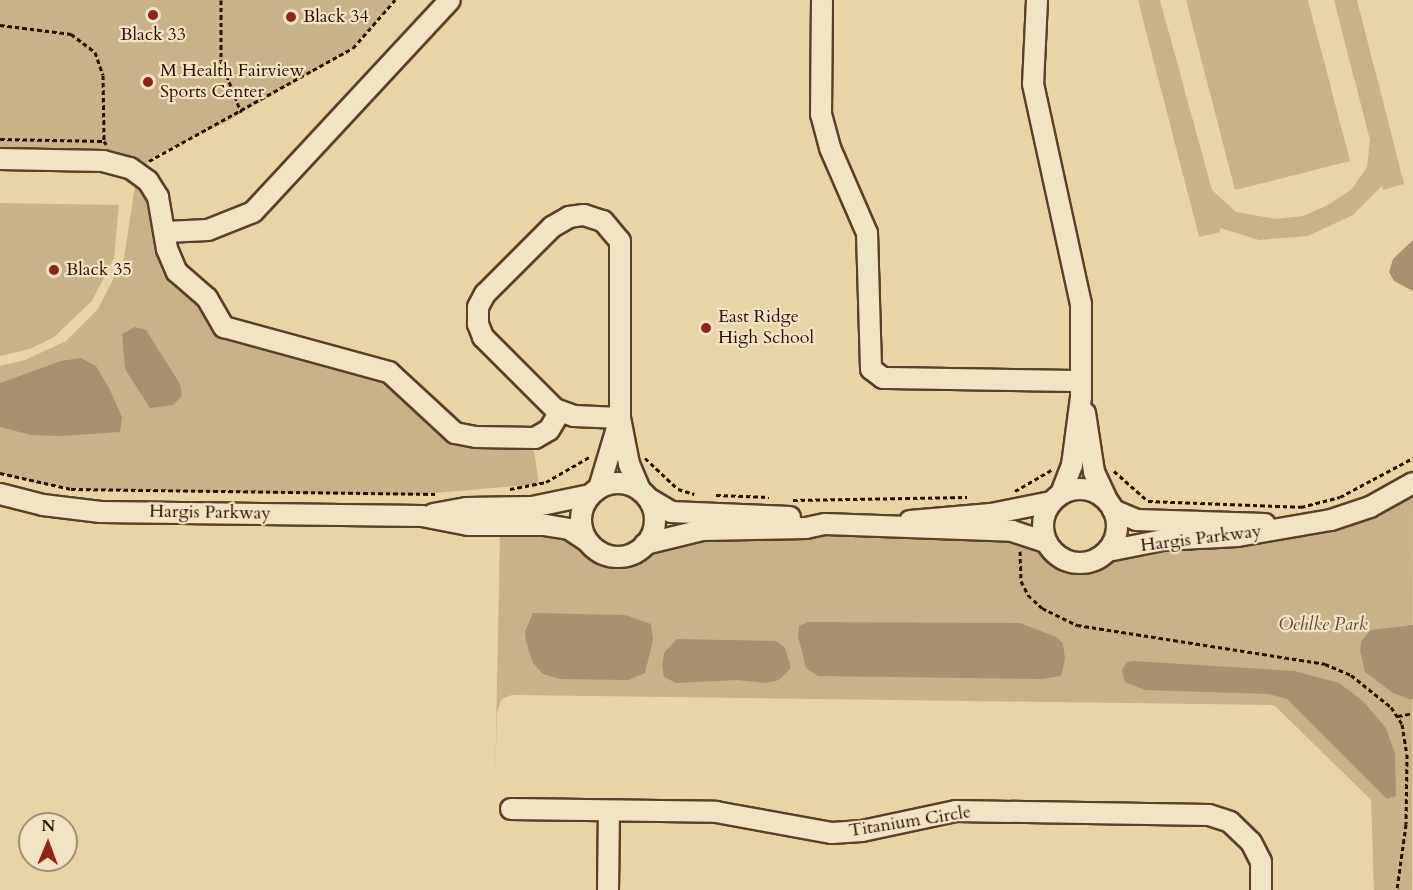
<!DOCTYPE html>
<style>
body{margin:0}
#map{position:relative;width:1413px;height:890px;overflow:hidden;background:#e8d5a5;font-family:Cardo,serif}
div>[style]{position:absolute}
.green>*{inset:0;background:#c8b389}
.water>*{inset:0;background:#a8916d}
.path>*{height:3px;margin-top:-1.5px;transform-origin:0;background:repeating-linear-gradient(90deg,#2d0d00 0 4.5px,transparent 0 7.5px)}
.roads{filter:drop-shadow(2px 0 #5c3f29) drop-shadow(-2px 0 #5c3f29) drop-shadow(0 2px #5c3f29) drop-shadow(0 -2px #5c3f29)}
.minor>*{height:20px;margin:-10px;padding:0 10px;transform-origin:10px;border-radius:10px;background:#f0e4c4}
.minor>.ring{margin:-10px;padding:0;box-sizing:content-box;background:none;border:20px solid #f0e4c4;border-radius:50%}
.dots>*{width:16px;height:16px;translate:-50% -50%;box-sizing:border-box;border:3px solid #f0e4c4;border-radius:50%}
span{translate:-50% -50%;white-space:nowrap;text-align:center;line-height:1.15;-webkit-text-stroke:4.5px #f0e4c4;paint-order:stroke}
.poi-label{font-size:18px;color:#2d0d00}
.left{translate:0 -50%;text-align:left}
.street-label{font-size:18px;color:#2d0d00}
.park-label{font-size:18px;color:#634730;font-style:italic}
.north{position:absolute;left:18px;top:812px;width:60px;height:60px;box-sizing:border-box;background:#f0e4c4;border:2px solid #a28e76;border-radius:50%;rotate:1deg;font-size:16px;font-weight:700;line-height:24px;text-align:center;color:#2d0d00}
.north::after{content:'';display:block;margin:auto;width:21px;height:27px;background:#8f2418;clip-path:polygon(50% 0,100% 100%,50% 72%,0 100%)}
</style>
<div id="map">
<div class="green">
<i style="clip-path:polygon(0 0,395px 0,353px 48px,226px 122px,159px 154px,137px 172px,166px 242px,217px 317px,389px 372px,438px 421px,532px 438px,539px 484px,413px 495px,93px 490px,43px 485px,0 473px,0 366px,25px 360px,66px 341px,98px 309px,124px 258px,137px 173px,0 159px)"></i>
<i style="clip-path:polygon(1138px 0,1160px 0,1212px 190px,1236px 212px,1276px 219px,1303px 216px,1328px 205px,1352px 189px,1367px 167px,1370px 140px,1334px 0,1357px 0,1404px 184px,1383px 190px,1382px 186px,1353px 215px,1308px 236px,1259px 240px,1220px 228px,1220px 232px,1199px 237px)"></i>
<i style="clip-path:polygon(1186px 0,1308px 0,1350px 161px,1235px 190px)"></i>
<i style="clip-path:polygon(0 203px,119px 205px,114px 258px,92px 301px,54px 337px,30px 349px,0 356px)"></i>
<i style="clip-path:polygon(1413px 494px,1412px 890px,1374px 890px,1371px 800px,1274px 705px,512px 695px,502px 699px,497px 712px,495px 788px,500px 530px,544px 529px,580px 544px,600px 559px,617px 562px,698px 537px,810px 531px,1005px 537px,1076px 569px,1131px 551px,1325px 531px)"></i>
</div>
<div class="water">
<i style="clip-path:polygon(1413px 240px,1413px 291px,1394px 281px,1389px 272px,1393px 259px)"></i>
<i style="clip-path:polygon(135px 327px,146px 330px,180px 384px,182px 396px,173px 405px,150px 408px,125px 369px,122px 334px)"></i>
<i style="clip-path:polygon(81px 358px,96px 366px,110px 390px,122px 417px,120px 432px,61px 436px,31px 435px,0 427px,0 383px,61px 361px)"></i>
<i style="clip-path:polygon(533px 613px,625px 615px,651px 624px,653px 640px,645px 673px,628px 680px,560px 679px,543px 674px,533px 663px,526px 642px,525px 631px)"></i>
<i style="clip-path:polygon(808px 622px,1020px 623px,1056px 637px,1063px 643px,1065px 659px,1061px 676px,1042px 679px,818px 676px,806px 668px,798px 636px,799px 626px)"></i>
<i style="clip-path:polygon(1413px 625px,1413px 699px,1409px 699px,1393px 693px,1365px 672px,1360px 651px,1362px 640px,1371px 630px)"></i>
<i style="clip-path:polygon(677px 639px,776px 641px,785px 648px,791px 668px,779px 680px,766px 683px,737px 680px,676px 683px,664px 677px,662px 666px,664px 653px)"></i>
<i style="clip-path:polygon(1133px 661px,1295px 671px,1339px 683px,1363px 701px,1386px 728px,1395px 753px,1396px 796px,1387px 799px,1287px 699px,1269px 694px,1145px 690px,1125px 682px,1122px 670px,1127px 662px)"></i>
</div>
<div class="path">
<i style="left:221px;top:0;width:61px;rotate:90deg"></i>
<i style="left:221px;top:61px;width:55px;rotate:68.6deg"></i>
<i style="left:0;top:25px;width:72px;rotate:7.2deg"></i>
<i style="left:71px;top:34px;width:30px;rotate:37deg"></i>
<i style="left:95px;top:52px;width:24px;rotate:71deg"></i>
<i style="left:103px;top:75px;width:66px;rotate:89.1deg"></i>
<i style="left:0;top:139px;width:104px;rotate:1.1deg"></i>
<i style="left:104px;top:141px;width:4px;rotate:56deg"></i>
<i style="left:149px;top:161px;width:233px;rotate:-29deg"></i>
<i style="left:353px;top:48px;width:64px;rotate:-48.8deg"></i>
<i style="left:645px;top:458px;width:45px;rotate:43.2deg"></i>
<i style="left:678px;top:489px;width:17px;rotate:17deg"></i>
<i style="left:1114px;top:471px;width:45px;rotate:41.4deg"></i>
<i style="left:1148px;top:501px;width:153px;rotate:2.2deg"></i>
<i style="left:1301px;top:507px;width:40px;rotate:-14.4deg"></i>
<i style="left:1340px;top:497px;width:83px;rotate:-28.1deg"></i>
<i style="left:0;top:473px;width:73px;rotate:12.7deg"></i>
<i style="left:71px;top:489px;width:366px;rotate:0.8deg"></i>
<i style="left:510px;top:489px;width:37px;rotate:-11deg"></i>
<i style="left:546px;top:482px;width:52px;rotate:-30deg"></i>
<i style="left:1015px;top:491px;width:44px;rotate:-30.1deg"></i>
<i style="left:716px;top:495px;width:53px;rotate:2.2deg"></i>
<i style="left:793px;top:500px;width:174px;rotate:-1deg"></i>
<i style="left:1020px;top:551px;width:30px;rotate:88deg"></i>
<i style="left:1021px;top:581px;width:16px;rotate:63deg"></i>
<i style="left:1028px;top:595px;width:19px;rotate:43deg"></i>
<i style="left:1042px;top:608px;width:39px;rotate:26deg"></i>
<i style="left:1077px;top:625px;width:251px;rotate:8.9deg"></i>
<i style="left:1325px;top:664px;width:28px;rotate:23deg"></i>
<i style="left:1351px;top:675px;width:51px;rotate:38.7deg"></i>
<i style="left:1391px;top:707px;width:20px;rotate:57deg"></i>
<i style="left:1402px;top:724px;width:30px;rotate:81deg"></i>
<i style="left:1407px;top:754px;width:70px;rotate:90.8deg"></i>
<i style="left:1406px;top:824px;width:67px;rotate:97.8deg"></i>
<i style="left:1398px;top:716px;width:15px;rotate:-11deg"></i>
</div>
<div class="roads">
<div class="minor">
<i style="left:822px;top:0;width:114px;rotate:90.5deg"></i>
<i style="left:821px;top:114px;width:35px;rotate:75deg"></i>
<i style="left:830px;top:148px;width:93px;rotate:66.5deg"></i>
<i style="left:867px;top:233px;width:136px;rotate:88.3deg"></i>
<i style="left:871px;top:369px;width:15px;rotate:37deg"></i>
<i style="left:883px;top:378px;width:197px;rotate:0.9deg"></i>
<i style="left:1037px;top:0;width:84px;rotate:92.7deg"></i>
<i style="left:1033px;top:84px;width:225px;rotate:77.7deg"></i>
<i style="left:1081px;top:304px;width:93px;rotate:90deg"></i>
<i style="left:1081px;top:397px;width:69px;rotate:97.5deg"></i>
<i style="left:1072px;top:465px;width:31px;rotate:111deg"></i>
<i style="left:0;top:159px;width:103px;rotate:1.1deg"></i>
<i style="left:103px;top:161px;width:28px;rotate:15deg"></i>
<i style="left:130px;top:168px;width:22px;rotate:36deg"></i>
<i style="left:148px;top:181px;width:19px;rotate:58deg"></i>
<i style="left:158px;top:197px;width:53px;rotate:80.2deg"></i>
<i style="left:167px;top:249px;width:25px;rotate:67deg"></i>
<i style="left:177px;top:272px;width:40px;rotate:41deg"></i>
<i style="left:207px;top:298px;width:34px;rotate:60deg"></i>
<i style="left:224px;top:327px;width:171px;rotate:15.3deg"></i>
<i style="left:389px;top:372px;width:90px;rotate:42.7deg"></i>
<i style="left:455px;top:433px;width:21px;rotate:11deg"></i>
<i style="left:476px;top:437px;width:59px;rotate:1deg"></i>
<i style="left:535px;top:438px;width:16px;rotate:-30deg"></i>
<i style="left:549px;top:430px;width:21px;rotate:-59deg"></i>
<i style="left:166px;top:232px;width:42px;rotate:-2.7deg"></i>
<i style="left:208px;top:230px;width:48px;rotate:-21.8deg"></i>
<i style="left:253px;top:212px;width:289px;rotate:-47.1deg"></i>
<i style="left:1085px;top:413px;width:60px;rotate:81.3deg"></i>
<i style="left:1094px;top:472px;width:33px;rotate:65deg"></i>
<i style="left:620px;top:418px;width:46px;rotate:-177.5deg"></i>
<i style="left:574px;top:416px;width:20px;rotate:-160deg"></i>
<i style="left:555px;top:409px;width:102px;rotate:-135deg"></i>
<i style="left:483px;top:337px;width:14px;rotate:-111deg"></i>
<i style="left:478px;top:324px;width:17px;rotate:-90deg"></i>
<i style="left:478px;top:307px;width:15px;rotate:-62deg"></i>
<i style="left:485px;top:294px;width:95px;rotate:-45deg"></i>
<i style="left:552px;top:227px;width:20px;rotate:-30deg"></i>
<i style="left:569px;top:217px;width:15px;rotate:-8deg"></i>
<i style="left:584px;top:215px;width:20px;rotate:18deg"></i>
<i style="left:603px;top:221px;width:26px;rotate:50deg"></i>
<i style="left:620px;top:241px;width:177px;rotate:90deg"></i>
<i style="left:620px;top:418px;width:47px;rotate:78.9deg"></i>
<i style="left:629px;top:464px;width:28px;rotate:67deg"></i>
<i class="ring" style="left:581px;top:483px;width:54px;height:54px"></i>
<i style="left:599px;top:488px;width:73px;rotate:-73.3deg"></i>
<i class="ring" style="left:1043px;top:489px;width:54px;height:54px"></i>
<i style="left:0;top:494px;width:44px;rotate:14.3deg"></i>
<i style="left:43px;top:505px;width:58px;rotate:6.9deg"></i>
<i style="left:101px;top:512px;width:321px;rotate:0.7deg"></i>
<i style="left:422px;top:516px;width:47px;rotate:11.1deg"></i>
<i style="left:468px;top:525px;width:77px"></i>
<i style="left:545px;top:525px;width:24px;rotate:9deg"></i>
<i style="left:569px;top:529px;width:22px;rotate:34deg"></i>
<i style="left:648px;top:498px;width:27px;rotate:31deg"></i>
<i style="left:671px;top:512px;width:119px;rotate:2.4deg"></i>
<i style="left:1113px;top:510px;width:25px;rotate:23deg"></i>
<i style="left:1136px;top:520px;width:129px;rotate:1.8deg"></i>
<i style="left:433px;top:514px;width:35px;rotate:-10deg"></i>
<i style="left:467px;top:508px;width:65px;rotate:-0.9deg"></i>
<i style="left:532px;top:507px;width:59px;rotate:-11.7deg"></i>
<i style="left:910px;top:521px;width:81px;rotate:-4.9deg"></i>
<i style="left:991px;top:514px;width:61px;rotate:-11.3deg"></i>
<i style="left:645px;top:544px;width:59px;rotate:-13.8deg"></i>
<i style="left:702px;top:530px;width:104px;rotate:-1.1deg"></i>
<i style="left:806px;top:528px;width:19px;rotate:-12deg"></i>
<i style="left:825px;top:524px;width:187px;rotate:2.1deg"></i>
<i style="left:1012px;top:531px;width:36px;rotate:18deg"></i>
<i style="left:1108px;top:551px;width:56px;rotate:-11.3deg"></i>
<i style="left:1163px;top:540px;width:75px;rotate:-3.1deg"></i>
<i style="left:1238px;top:536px;width:94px;rotate:-9.8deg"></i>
<i style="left:1331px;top:520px;width:41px;rotate:-18.4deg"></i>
<i style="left:1370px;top:507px;width:49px;rotate:-29.2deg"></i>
<i style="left:511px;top:809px;width:205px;rotate:0.8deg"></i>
<i style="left:716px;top:812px;width:118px;rotate:10.3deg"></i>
<i style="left:832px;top:833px;width:30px;rotate:-4deg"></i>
<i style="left:862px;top:831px;width:96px;rotate:-12deg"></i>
<i style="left:956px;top:811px;width:253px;rotate:0.9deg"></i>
<i style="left:1209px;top:815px;width:22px;rotate:18deg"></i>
<i style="left:1230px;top:822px;width:29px;rotate:44deg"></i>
<i style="left:1251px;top:842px;width:22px;rotate:63deg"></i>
<i style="left:1261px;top:862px;width:28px;rotate:90deg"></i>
<i style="left:608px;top:890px;width:79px;rotate:-89.3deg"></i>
</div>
</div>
<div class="dots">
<i style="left:153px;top:15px;background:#8f2418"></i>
<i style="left:291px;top:17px;background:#8f2418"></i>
<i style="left:148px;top:82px;background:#8f2418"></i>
<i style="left:54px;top:270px;background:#8f2418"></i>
<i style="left:706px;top:328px;background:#8f2418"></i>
</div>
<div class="poi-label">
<span class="left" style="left:303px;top:17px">Black 34</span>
<span style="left:153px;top:35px">Black 33</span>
<span class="left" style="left:160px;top:82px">M Health Fairview<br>Sports Center</span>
<span class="left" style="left:66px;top:270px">Black 35</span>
<span class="left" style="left:718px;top:328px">East Ridge<br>High School</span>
</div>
<div class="street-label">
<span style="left:210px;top:513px;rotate:1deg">Hargis Parkway</span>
<span style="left:1201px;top:539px;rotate:-7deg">Hargis Parkway</span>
<span style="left:910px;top:822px;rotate:-9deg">Titanium Circle</span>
</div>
<div class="park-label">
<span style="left:1323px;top:625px">Oehlke Park</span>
</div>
<div class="north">N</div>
</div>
